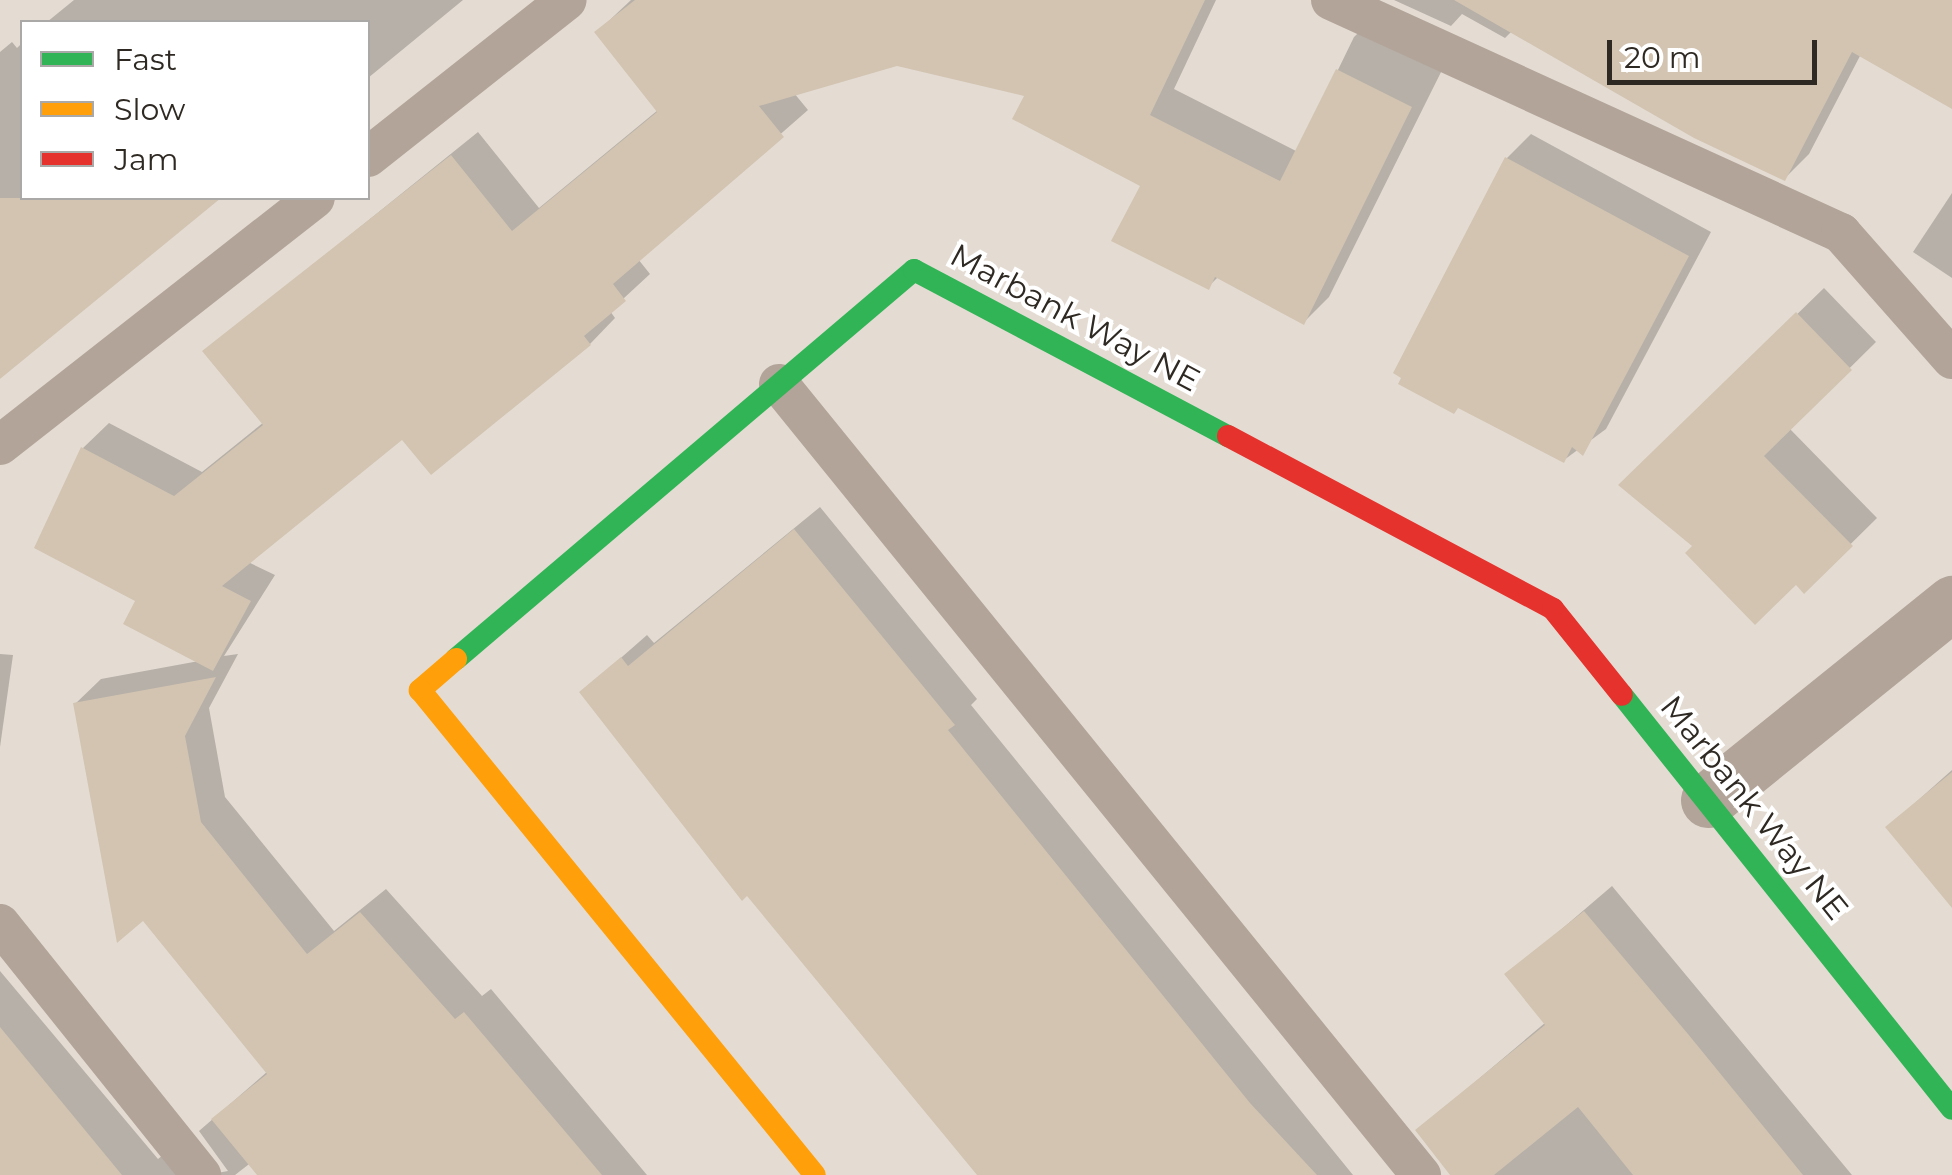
<!DOCTYPE html>
<style>
body{margin:0}
#map{position:relative;width:1952px;height:1175px;overflow:hidden;background:#e4dcd3;font-family:Montserrat,sans-serif}
div>[style]{position:absolute}
.shadow>*{inset:0;background:#0003}
.building>*{inset:0;background:#d2c4b1}
.lane>*{height:40px;margin:-20px;padding:0 20px;transform-origin:20px;border-radius:20px;background:#b2a498}
.street>*{height:55px;margin:-27.5px;padding:0 27.5px;transform-origin:27.5px;border-radius:27.5px;background:#b2a498}
.fast>*{height:22px;margin:-11px;padding:0 11px;transform-origin:11px;border-radius:11px;background:#30b455}
.slow>*{height:22px;margin:-11px;padding:0 11px;transform-origin:11px;border-radius:11px;background:#ff9f0a}
.jam>*{height:22px;margin:-11px;padding:0 11px;transform-origin:11px;border-radius:11px;background:#e5322d}
span{translate:-50% -50%;white-space:nowrap;text-align:center;line-height:1.15;-webkit-text-stroke:8px #fff;paint-order:stroke}
.street-label{font-size:32px;color:#2e2922}
.legend{position:absolute;left:20px;top:20px;width:350px;height:180px;box-sizing:border-box;background:#fff;border:2px solid #aba9a7;margin:0;padding:12px 18px;list-style:none;font-size:30px;color:#2e2922}
.legend li{display:flex;align-items:center;gap:20px;height:50px}
.legend b{width:50px;border:2px solid #aba9a7}
.scale{position:absolute;left:1607px;top:40px;width:210px;height:45px;box-sizing:border-box;border:5px solid #2e2922;border-top:0;padding-left:12px;font-size:30px;line-height:35px;white-space:nowrap;color:#2e2922;-webkit-text-stroke:8px #fff;paint-order:stroke}
</style>
<div id="map">
<div class="shadow">
<i style="clip-path:polygon(74px 0,463px 0,368px 78px,368px 22px,47px 22px)"></i>
<i style="clip-path:polygon(631px 0,1216px 0,1174px 89px,1298px 152px,1354px 37px,1380px 12px,1454px 46px,1329px 297px,1304px 322px,1219px 276px,1208px 287px,1143px 184px,1028px 94px,897px 64px,794px 93px,808px 110px,638px 259px,650px 274px,610px 311px,615px 318px,590px 344px,403px 437px,248px 562px,275px 575px,224px 656px,238px 654px,209px 708px,225px 797px,334px 931px,386px 889px,482px 996px,491px 989px,647px 1175px,264px 1175px,253px 1161px,235px 1175px,0 1175px,0 971px,158px 1159px,185px 1137px,217px 1173px,228px 1171px,199px 1131px,268px 1071px,75px 704px,101px 679px,199px 661px,139px 600px,83px 448px,109px 423px,202px 472px,264px 422px,205px 352px,478px 132px,539px 208px,658px 110px,597px 32px)"></i>
<i style="clip-path:polygon(1394px 0,1952px 0,1952px 107px,1861px 54px,1809px 154px,1785px 178px,1512px 31px,1505px 38px,1462px 14px,1451px 26px)"></i>
<i style="clip-path:polygon(12px 42px,17px 48px,22px 43px,22px 198px,220px 198px,14px 364px,0 347px,0 52px)"></i>
<i style="clip-path:polygon(1531px 134px,1711px 232px,1606px 429px,1564px 460px,1396px 372px,1507px 158px)"></i>
<i style="clip-path:polygon(1952px 193px,1952px 278px,1913px 252px)"></i>
<i style="clip-path:polygon(1824px 288px,1876px 342px,1789px 428px,1877px 518px,1804px 590px,1796px 581px,1696px 546px,1622px 485px)"></i>
<i style="clip-path:polygon(820px 507px,977px 699px,971px 705px,1353px 1175px,980px 1175px,582px 692px,647px 635px,654px 643px)"></i>
<i style="clip-path:polygon(0 654px,13px 655px,0 747px)"></i>
<i style="clip-path:polygon(1952px 770px,1952px 904px,1888px 827px)"></i>
<i style="clip-path:polygon(1612px 886px,1852px 1175px,1454px 1175px,1418px 1130px,1546px 1022px,1508px 975px)"></i>
</div>
<div class="building">
<i style="clip-path:polygon(635px 0,1205px 0,1150px 115px,1280px 181px,1336px 69px,1412px 107px,1304px 325px,1215px 277px,1209px 290px,1111px 241px,1140px 186px,1012px 119px,1024px 96px,897px 66px,759px 106px,784px 137px,613px 284px,626px 301px,584px 336px,591px 345px,431px 475px,402px 440px,222px 586px,251px 601px,213px 671px,123px 624px,135px 601px,34px 548px,81px 447px,174px 496px,263px 425px,202px 351px,451px 155px,512px 231px,657px 112px,594px 32px)"></i>
<i style="clip-path:polygon(1454px 0,1952px 0,1952px 109px,1852px 52px,1785px 181px,1694px 138px)"></i>
<i style="clip-path:polygon(1505px 157px,1689px 256px,1583px 456px,1572px 447px,1564px 463px,1458px 408px,1454px 414px,1398px 384px,1401px 378px,1393px 373px)"></i>
<i style="clip-path:polygon(0 198px,221px 198px,0 379px)"></i>
<i style="clip-path:polygon(1796px 312px,1852px 370px,1764px 456px,1853px 546px,1804px 594px,1796px 585px,1755px 625px,1685px 553px,1692px 546px,1618px 485px)"></i>
<i style="clip-path:polygon(794px 529px,955px 725px,948px 730px,1250px 1103px,1317px 1175px,977px 1175px,747px 896px,742px 901px,579px 692px,621px 657px,628px 666px)"></i>
<i style="clip-path:polygon(216px 677px,185px 736px,201px 822px,307px 954px,360px 912px,455px 1019px,464px 1012px,602px 1175px,257px 1175px,211px 1119px,267px 1074px,143px 921px,117px 943px,73px 703px)"></i>
<i style="clip-path:polygon(1952px 772px,1952px 908px,1885px 827px)"></i>
<i style="clip-path:polygon(1584px 911px,1688px 1034px,1803px 1175px,1633px 1175px,1578px 1107px,1494px 1175px,1450px 1175px,1415px 1130px,1545px 1025px,1504px 974px)"></i>
<i style="clip-path:polygon(0 1027px,122px 1175px,0 1175px)"></i>
</div>
<div class="lane">
<i style="left:1331px;top:0;width:561px;rotate:24.55deg"></i>
<i style="left:1841px;top:233px;width:168px;rotate:48.6deg"></i>
<i style="left:368px;top:157px;width:253px;rotate:-38.3deg"></i>
<i style="left:779px;top:384px;width:1019px;rotate:50.94deg"></i>
<i style="left:0;top:445px;width:400px;rotate:-38.1deg"></i>
<i style="left:0;top:924px;width:322px;rotate:51.3deg"></i>
</div>
<div class="street">
<i style="left:1708px;top:800px;width:314px;rotate:-38.9deg"></i>
</div>
<div class="fast">
<i style="left:456px;top:659px;width:601px;rotate:-40.34deg"></i>
<i style="left:914px;top:270px;width:355px;rotate:27.9deg"></i>
<i style="left:1622px;top:695px;width:529px;rotate:51.44deg"></i>
</div>
<div class="slow">
<i style="left:456px;top:659px;width:48px;rotate:139.3deg"></i>
<i style="left:420px;top:690px;width:625px;rotate:50.84deg"></i>
</div>
<div class="jam">
<i style="left:1228px;top:436px;width:368px;rotate:28deg"></i>
<i style="left:1553px;top:609px;width:110px;rotate:51.3deg"></i>
</div>
<div class="street-label">
<span style="left:1075px;top:318px;rotate:28deg">Marbank Way NE</span>
<span style="left:1754px;top:808px;rotate:51deg">Marbank Way NE</span>
</div>
<ul class="legend">
<li><b style="height:12px;background:#30b455"></b>Fast</li>
<li><b style="height:12px;background:#ff9f0a"></b>Slow</li>
<li><b style="height:12px;background:#e5322d"></b>Jam</li>
</ul>
<div class="scale">20 m</div>
</div>
